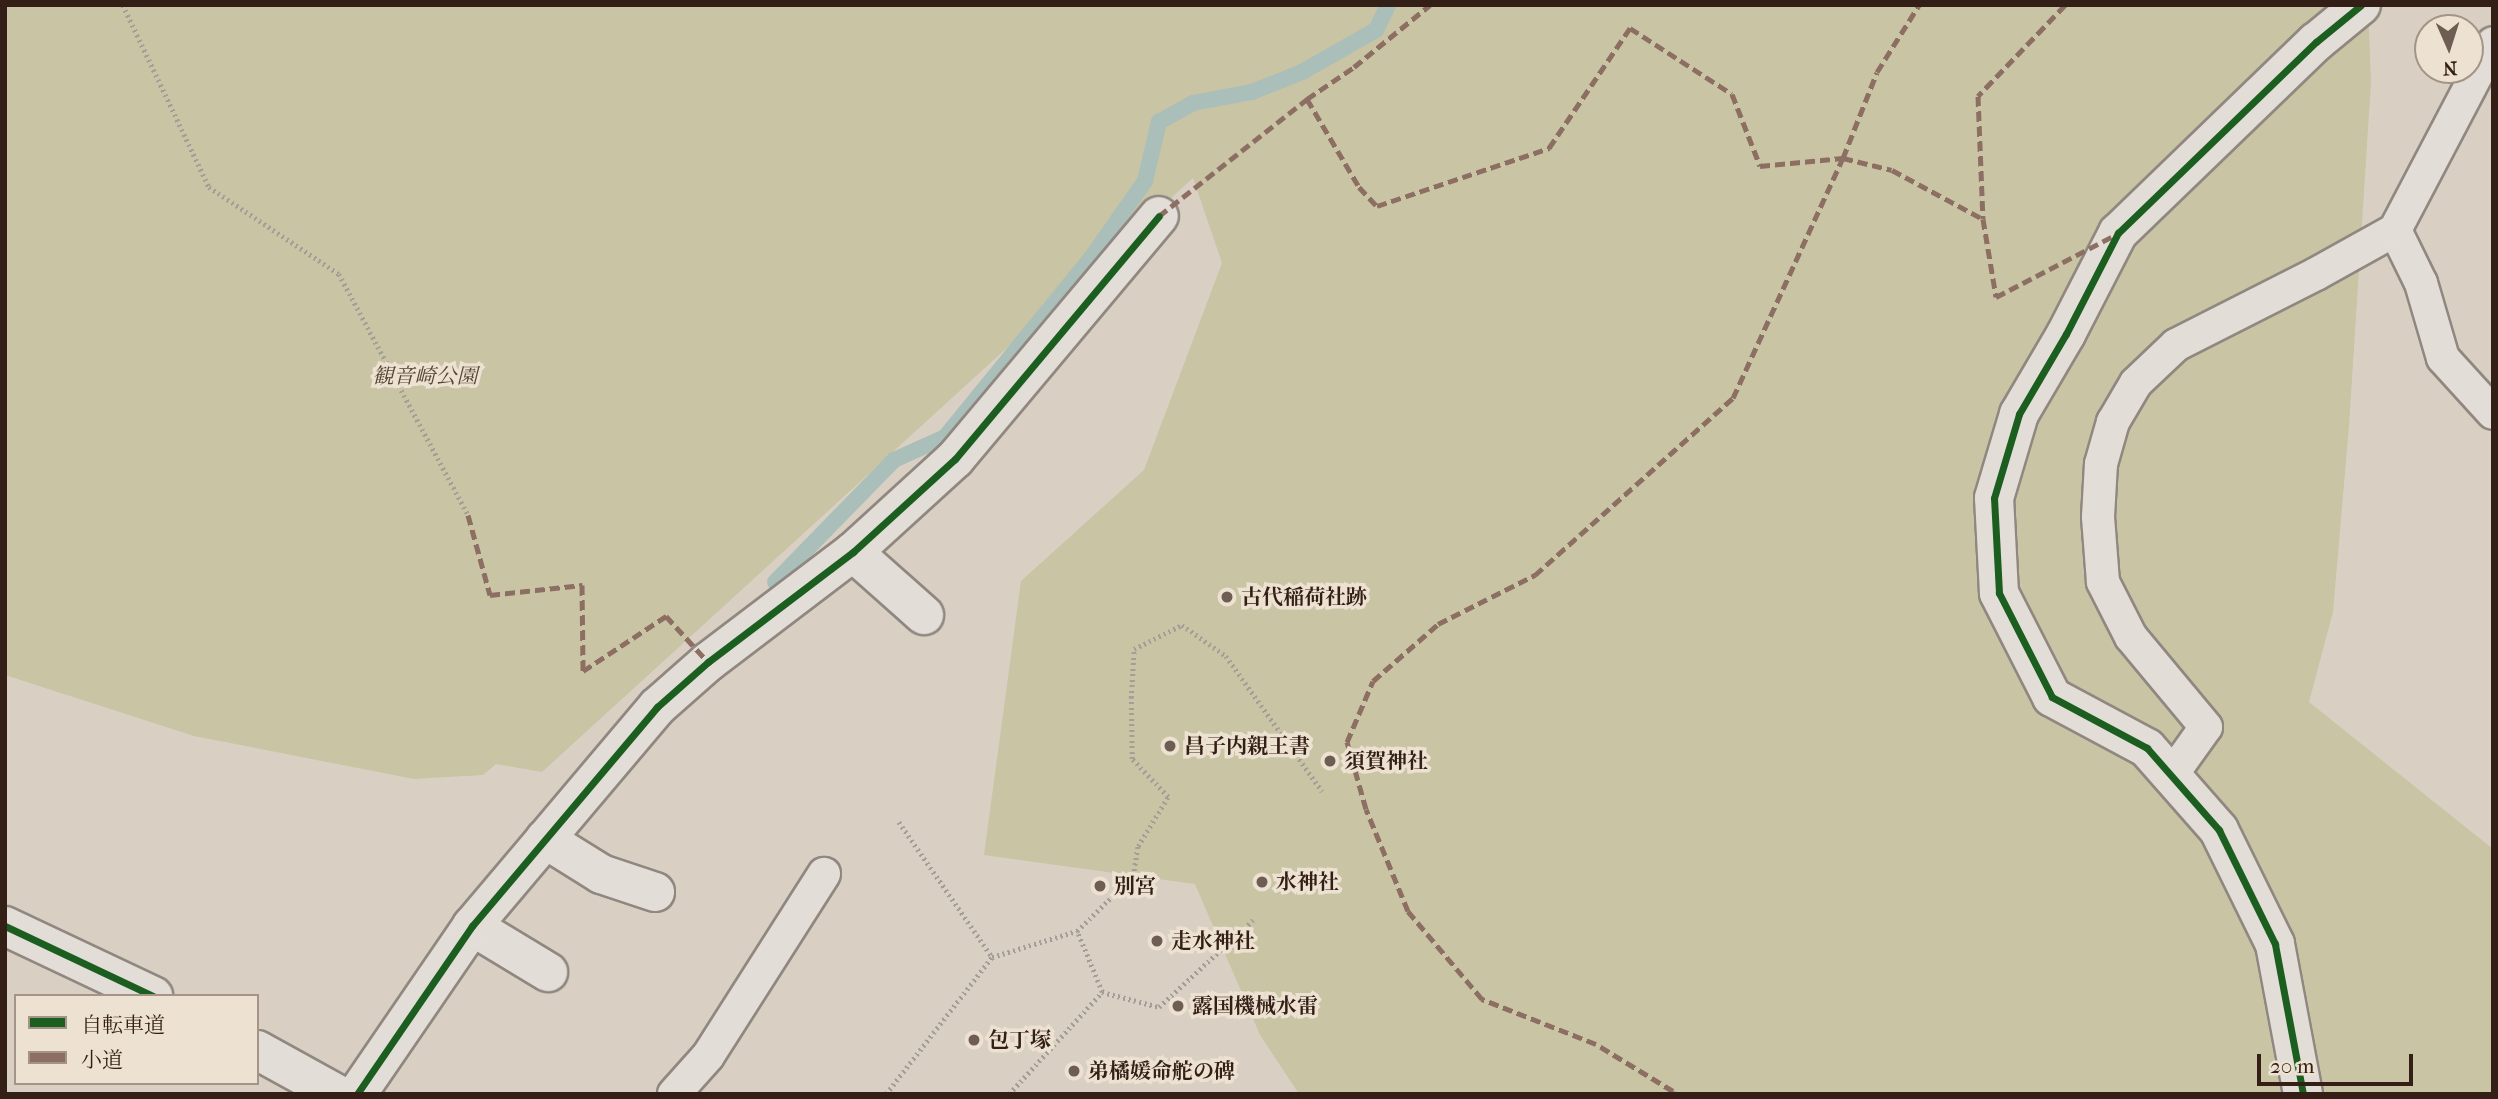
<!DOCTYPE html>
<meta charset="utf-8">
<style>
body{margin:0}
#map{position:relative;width:2498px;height:1099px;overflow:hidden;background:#d9d0c3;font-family:"IM FELL French Canon","Noto Serif JP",serif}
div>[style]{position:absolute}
.green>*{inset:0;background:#c8c4a4}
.stream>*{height:16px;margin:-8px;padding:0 8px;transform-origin:8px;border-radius:8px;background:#aabeba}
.path>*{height:4.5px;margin-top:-2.25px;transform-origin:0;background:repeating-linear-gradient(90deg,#a39e98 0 2px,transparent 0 5.5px)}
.roads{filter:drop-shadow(2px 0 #908880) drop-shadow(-2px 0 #908880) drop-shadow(0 2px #908880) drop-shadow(0 -2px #908880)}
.lane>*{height:32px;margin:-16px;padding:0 16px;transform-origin:16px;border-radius:16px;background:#e2ded7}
.street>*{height:38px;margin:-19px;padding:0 19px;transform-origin:19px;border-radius:19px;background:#e2ded7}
.quiet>*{height:5px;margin-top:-2.5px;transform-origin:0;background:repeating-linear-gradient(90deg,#8d6e63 0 10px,transparent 0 15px)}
.cycleway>*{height:7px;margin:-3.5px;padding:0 3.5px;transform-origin:3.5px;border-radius:3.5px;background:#1b5e20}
.dots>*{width:19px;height:19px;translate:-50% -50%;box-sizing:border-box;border:4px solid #ede2d2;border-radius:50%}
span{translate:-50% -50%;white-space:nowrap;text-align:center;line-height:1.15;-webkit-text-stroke:7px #ede2d2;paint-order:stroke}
.park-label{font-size:21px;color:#554633;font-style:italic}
.poi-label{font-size:21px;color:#331f16;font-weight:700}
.left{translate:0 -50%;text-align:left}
.frame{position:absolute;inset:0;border:7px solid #331f16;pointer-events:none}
.legend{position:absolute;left:14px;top:994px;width:245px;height:91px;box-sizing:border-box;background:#ede2d2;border:2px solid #a39487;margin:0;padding:9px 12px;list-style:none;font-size:21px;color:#331f16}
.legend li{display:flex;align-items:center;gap:14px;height:35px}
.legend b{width:35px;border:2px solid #a39487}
.north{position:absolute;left:2414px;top:14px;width:70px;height:70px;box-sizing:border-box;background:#ede2d2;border:2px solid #a39487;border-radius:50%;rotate:177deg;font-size:19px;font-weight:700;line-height:28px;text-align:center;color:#331f16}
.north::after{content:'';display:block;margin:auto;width:24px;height:32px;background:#6d5d53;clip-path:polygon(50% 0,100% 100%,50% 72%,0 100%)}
.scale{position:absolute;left:2257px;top:1054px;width:156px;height:32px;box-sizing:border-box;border:4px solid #331f16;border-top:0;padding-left:9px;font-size:21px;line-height:24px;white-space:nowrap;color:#331f16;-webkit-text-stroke:5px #ede2d2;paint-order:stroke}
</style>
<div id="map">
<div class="green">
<i style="clip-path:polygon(5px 5px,2368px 5px,2371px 82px,2349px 426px,2333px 612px,2309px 702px,2493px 849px,2493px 1094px,1299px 1094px,1260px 1035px,1195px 884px,984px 855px,1021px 581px,1144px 470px,1222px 263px,1193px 178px,542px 772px,496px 764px,483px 775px,414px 779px,194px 736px,5px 675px)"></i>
</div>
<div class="stream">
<i style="left:775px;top:582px;width:170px;rotate:-45.7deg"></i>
<i style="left:894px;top:460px;width:56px;rotate:-24.3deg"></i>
<i style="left:945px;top:437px;width:231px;rotate:-50.8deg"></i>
<i style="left:1091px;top:258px;width:94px;rotate:-55deg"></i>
<i style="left:1145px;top:181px;width:61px;rotate:-76.7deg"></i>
<i style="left:1159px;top:122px;width:39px;rotate:-29deg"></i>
<i style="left:1193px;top:103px;width:60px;rotate:-10.6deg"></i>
<i style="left:1252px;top:92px;width:54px;rotate:-21.8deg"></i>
<i style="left:1302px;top:72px;width:85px;rotate:-29.6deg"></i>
<i style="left:1376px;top:30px;width:28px;rotate:-64deg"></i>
</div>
<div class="path">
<i style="left:123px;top:5px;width:201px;rotate:64.7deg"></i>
<i style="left:209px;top:187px;width:156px;rotate:33.8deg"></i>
<i style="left:339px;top:274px;width:273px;rotate:61.8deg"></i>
<i style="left:899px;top:822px;width:164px;rotate:55.4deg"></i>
<i style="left:992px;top:957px;width:89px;rotate:-17deg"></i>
<i style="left:1102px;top:992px;width:66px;rotate:-112.3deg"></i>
<i style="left:1077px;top:931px;width:78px;rotate:-44.5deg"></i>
<i style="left:1133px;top:876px;width:30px;rotate:-81deg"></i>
<i style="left:1138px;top:846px;width:57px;rotate:-58.5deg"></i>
<i style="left:1168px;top:797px;width:52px;rotate:-133.5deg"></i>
<i style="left:1132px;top:759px;width:61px;rotate:-90.9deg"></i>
<i style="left:1131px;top:698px;width:49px;rotate:-86.5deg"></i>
<i style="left:1134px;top:649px;width:54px;rotate:-26.6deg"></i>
<i style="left:1182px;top:625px;width:54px;rotate:35.2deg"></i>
<i style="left:1226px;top:656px;width:166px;rotate:54.6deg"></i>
<i style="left:1102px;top:992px;width:59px;rotate:14.7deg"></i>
<i style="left:1159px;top:1007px;width:128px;rotate:-42.8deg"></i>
<i style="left:886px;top:1094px;width:173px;rotate:-52.3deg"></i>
<i style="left:1009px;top:1094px;width:138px;rotate:-47.6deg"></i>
</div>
<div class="roads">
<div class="lane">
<i style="left:2395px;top:230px;width:59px;rotate:63.9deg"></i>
<i style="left:2421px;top:283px;width:78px;rotate:73.7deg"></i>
<i style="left:2443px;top:358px;width:74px;rotate:47.7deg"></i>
<i style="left:2171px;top:776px;width:60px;rotate:-54.5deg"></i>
<i style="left:2206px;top:727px;width:117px;rotate:-129.8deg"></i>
<i style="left:2131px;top:637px;width:62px;rotate:-117deg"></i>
<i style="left:2103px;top:582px;width:65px;rotate:-94.4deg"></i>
<i style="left:2098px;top:517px;width:53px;rotate:-86.8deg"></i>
<i style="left:2101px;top:464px;width:44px;rotate:-74.1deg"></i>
<i style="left:2113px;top:422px;width:45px;rotate:-59.5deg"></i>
<i style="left:2136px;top:383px;width:55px;rotate:-43.5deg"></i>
<i style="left:2176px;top:345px;width:157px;rotate:-26.9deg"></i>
<i style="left:2316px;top:274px;width:90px;rotate:-29.1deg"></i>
<i style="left:2395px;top:230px;width:211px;rotate:-62.3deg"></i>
<i style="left:674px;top:1094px;width:51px;rotate:-48.2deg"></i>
<i style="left:708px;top:1056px;width:216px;rotate:-57.5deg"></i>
</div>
<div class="street">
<i style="left:853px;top:552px;width:95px;rotate:41.6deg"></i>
<i style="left:545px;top:839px;width:66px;rotate:32deg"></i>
<i style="left:601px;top:874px;width:57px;rotate:18.4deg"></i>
<i style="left:5px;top:926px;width:164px;rotate:25.3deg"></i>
<i style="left:472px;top:926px;width:89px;rotate:31.2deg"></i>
<i style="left:257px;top:1050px;width:91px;rotate:28.8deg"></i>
<i style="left:357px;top:1094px;width:204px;rotate:-55.6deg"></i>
<i style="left:472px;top:926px;width:287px;rotate:-49.8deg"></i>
<i style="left:657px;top:707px;width:68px;rotate:-41.4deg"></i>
<i style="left:708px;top:662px;width:182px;rotate:-37.2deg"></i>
<i style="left:853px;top:552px;width:138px;rotate:-42.4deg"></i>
<i style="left:955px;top:459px;width:317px;rotate:-50deg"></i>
<i style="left:2303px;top:1094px;width:153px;rotate:-100.6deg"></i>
<i style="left:2275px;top:944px;width:127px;rotate:-116.2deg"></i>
<i style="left:2219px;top:830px;width:109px;rotate:-131.3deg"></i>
<i style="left:2147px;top:748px;width:108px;rotate:-151.8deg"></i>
<i style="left:2052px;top:697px;width:117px;rotate:-117deg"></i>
<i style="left:1999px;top:593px;width:95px;rotate:-93deg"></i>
<i style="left:1994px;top:498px;width:88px;rotate:-73.4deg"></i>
<i style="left:2019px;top:414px;width:93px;rotate:-59.6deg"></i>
<i style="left:2066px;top:334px;width:114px;rotate:-62.8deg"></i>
<i style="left:2118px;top:233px;width:275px;rotate:-44deg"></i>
<i style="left:2316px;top:42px;width:58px;rotate:-39.4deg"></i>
</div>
</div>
<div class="quiet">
<i style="left:2065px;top:5px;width:126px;rotate:133.7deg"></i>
<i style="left:1978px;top:96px;width:123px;rotate:87.7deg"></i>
<i style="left:1983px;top:219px;width:79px;rotate:80.5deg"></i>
<i style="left:1996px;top:297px;width:134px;rotate:-27.5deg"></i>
<i style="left:1307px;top:99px;width:102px;rotate:59.4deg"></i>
<i style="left:1359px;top:187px;width:26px;rotate:47deg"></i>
<i style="left:1377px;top:206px;width:182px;rotate:-18.6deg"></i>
<i style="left:1549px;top:148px;width:145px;rotate:-56deg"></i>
<i style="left:1630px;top:28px;width:121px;rotate:32.9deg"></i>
<i style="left:1732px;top:94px;width:77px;rotate:68.7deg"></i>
<i style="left:1760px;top:166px;width:83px;rotate:-5.5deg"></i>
<i style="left:1843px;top:158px;width:50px;rotate:13.8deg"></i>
<i style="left:1892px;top:170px;width:103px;rotate:28.3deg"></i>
<i style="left:1159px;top:216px;width:189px;rotate:-38.3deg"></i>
<i style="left:1307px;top:99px;width:57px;rotate:-34.2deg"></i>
<i style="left:1354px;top:67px;width:98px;rotate:-39.2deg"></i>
<i style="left:468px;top:515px;width:83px;rotate:74.6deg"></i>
<i style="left:490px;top:595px;width:93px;rotate:-6.2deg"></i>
<i style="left:582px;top:585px;width:86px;rotate:89.3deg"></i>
<i style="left:583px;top:671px;width:100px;rotate:-33.5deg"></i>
<i style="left:666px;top:616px;width:62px;rotate:47.6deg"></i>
<i style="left:1673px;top:1094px;width:3px;rotate:-90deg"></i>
<i style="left:1673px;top:1091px;width:90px;rotate:-148.6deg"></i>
<i style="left:1596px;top:1044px;width:123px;rotate:-158.5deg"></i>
<i style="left:1482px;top:999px;width:115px;rotate:-130.1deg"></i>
<i style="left:1408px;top:911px;width:110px;rotate:-112.4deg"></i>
<i style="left:1366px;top:809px;width:70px;rotate:-105.8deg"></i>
<i style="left:1347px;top:742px;width:66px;rotate:-66.9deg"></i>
<i style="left:1373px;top:681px;width:86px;rotate:-41.2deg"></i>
<i style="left:1438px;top:624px;width:109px;rotate:-26.8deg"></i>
<i style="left:1535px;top:575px;width:266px;rotate:-41.8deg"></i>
<i style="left:1733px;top:398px;width:264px;rotate:-65.4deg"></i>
<i style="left:1843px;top:158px;width:92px;rotate:-68.4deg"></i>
<i style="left:1877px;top:72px;width:79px;rotate:-57.9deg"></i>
</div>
<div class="cycleway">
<i style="left:5px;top:926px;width:164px;rotate:25.3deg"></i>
<i style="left:357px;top:1094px;width:204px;rotate:-55.6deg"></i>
<i style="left:472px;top:926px;width:287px;rotate:-49.8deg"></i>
<i style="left:657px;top:707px;width:68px;rotate:-41.4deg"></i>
<i style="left:708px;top:662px;width:182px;rotate:-37.2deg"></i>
<i style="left:853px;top:552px;width:138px;rotate:-42.4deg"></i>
<i style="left:955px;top:459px;width:317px;rotate:-50deg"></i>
<i style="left:2303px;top:1094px;width:153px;rotate:-100.6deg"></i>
<i style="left:2275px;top:944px;width:127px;rotate:-116.2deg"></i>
<i style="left:2219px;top:830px;width:109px;rotate:-131.3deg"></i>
<i style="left:2147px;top:748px;width:108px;rotate:-151.8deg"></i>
<i style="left:2052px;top:697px;width:117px;rotate:-117deg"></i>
<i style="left:1999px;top:593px;width:95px;rotate:-93deg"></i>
<i style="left:1994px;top:498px;width:88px;rotate:-73.4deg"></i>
<i style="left:2019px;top:414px;width:93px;rotate:-59.6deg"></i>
<i style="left:2066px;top:334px;width:114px;rotate:-62.8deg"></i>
<i style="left:2118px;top:233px;width:275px;rotate:-44deg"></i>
<i style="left:2316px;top:42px;width:58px;rotate:-39.4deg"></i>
</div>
<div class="dots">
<i style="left:1227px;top:597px;background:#6d5d53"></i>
<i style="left:1170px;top:746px;background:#6d5d53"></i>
<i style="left:1330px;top:761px;background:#6d5d53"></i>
<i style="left:1262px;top:882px;background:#6d5d53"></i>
<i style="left:1100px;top:886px;background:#6d5d53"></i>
<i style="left:1157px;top:941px;background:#6d5d53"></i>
<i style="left:1178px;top:1006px;background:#6d5d53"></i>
<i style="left:974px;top:1040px;background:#6d5d53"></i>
<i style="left:1074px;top:1071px;background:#6d5d53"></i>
</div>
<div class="park-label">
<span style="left:425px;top:376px">観音崎公園</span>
</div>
<div class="poi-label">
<span class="left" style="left:1241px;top:597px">古代稲荷社跡</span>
<span class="left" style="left:1184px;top:746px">昌子内親王書</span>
<span class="left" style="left:1344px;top:761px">須賀神社</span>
<span class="left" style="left:1276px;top:882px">水神社</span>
<span class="left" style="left:1114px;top:886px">別宮</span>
<span class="left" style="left:1171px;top:941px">走水神社</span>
<span class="left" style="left:1192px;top:1006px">露国機械水雷</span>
<span class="left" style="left:988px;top:1040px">包丁塚</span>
<span class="left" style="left:1088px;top:1071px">弟橘媛命舵の碑</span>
</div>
<div class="frame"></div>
<ul class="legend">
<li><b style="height:9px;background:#1b5e20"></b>自転車道</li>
<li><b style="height:9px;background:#8d6e63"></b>小道</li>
</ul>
<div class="north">N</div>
<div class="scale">20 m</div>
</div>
